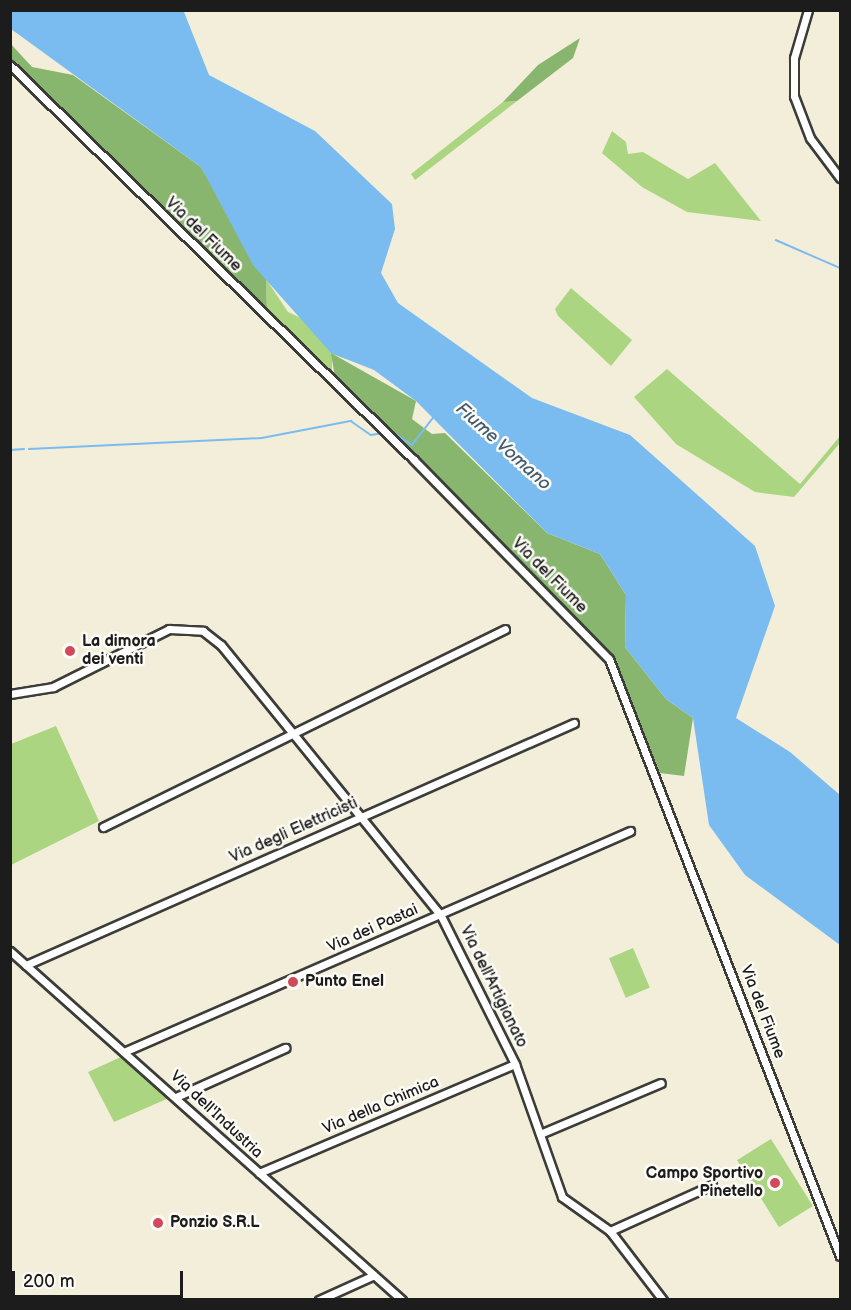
<!DOCTYPE html>
<style>
body{margin:0}
#map{position:relative;width:851px;height:1310px;overflow:hidden;background:#f2eeda;font-family:"Balsamiq Sans",sans-serif}
div>[style]{position:absolute}
.green>*{inset:0;background:#abd580;transform-origin:0 0}
.forest>*{inset:0;background:#88b66e}
.water>*{inset:0;background:#7bbcf0}
.stream>*{height:1.5px;margin:-0.75px;padding:0 0.75px;transform-origin:0.75px;border-radius:0.75px;background:#7bbcf0}
.roads{filter:drop-shadow(2px 0 #3c3c38) drop-shadow(-2px 0 #3c3c38) drop-shadow(0 2px #3c3c38) drop-shadow(0 -2px #3c3c38)}
.minor>*{height:7px;margin:-3.5px;padding:0 3.5px;transform-origin:3.5px;border-radius:3.5px;background:#fff}
.dots>*{width:16px;height:16px;translate:-50% -50%;box-sizing:border-box;border:3px solid #fdfcf7;border-radius:50%}
span{translate:-50% -50%;white-space:nowrap;text-align:center;line-height:1.15;-webkit-text-stroke:5px #fdfcf7;paint-order:stroke}
.street-label{font-size:16px;color:#1c1c1c}
.poi-label{font-size:16px;color:#1c1c1c;font-weight:700}
.left{translate:0 -50%;text-align:left}
.right{translate:-100% -50%;text-align:right}
.water-label{font-size:18px;color:#425c71;font-style:italic}
.frame{position:absolute;inset:0;border:12px solid #1c1c1c;pointer-events:none}
.scale{position:absolute;left:12px;top:1271px;width:171px;height:27px;box-sizing:border-box;border:3px solid #1c1c1c;border-top:0;padding-left:8px;font-size:18px;line-height:21px;white-space:nowrap;color:#1c1c1c;-webkit-text-stroke:4px #fdfcf7;paint-order:stroke}
</style>
<div id="map">
<div class="green">
<i style="clip-path:polygon(517px 101px,415px 180px,411px 174px,503px 102px)"></i>
<i style="clip-path:polygon(612px 131px,626px 142px,628px 154px,643px 152px,688px 179px,715px 163px,761px 221px,687px 212px,642px 187px,602px 153px)"></i>
<i style="clip-path:polygon(266px 279px,288px 312px,307px 321px,352px 361px,332px 354px,332px 374px,308px 351px,267px 311px)"></i>
<i style="clip-path:polygon(571px 288px,632px 340px,611px 366px,558px 316px,555px 309px)"></i>
<i style="clip-path:polygon(667px 369px,800px 484px,840px 436px,840px 443px,794px 497px,755px 492px,676px 444px,634px 397px)"></i>
<i style="clip-path:polygon(56px 726px,99px 821px,11px 865px,11px 744px)"></i>
<i style="left:633px;top:948px;width:43px;height:26px;rotate:67deg"></i>
<i style="clip-path:polygon(123px 1056px,169px 1098px,114px 1122px,88px 1072px)"></i>
<i style="left:771px;top:1139px;width:79px;height:40px;rotate:58deg"></i>
</div>
<div class="forest">
<i style="clip-path:polygon(580px 38px,573px 58px,517px 101px,503px 102px,538px 65px)"></i>
<i style="clip-path:polygon(10px 43px,32px 67px,73px 75px,201px 167px,266px 279px,267px 311px,11px 60px)"></i>
<i style="clip-path:polygon(331px 353px,416px 401px,412px 419px,432px 434px,445px 433px,547px 533px,600px 554px,626px 595px,625px 647px,666px 699px,693px 718px,684px 776px,660px 773px,625px 685px,597px 641px,335px 378px)"></i>
</div>
<div class="water">
<i style="clip-path:polygon(10px 11px,184px 12px,209px 75px,315px 131px,392px 204px,395px 229px,381px 273px,398px 303px,532px 398px,630px 435px,755px 546px,775px 606px,736px 718px,790px 752px,840px 795px,840px 945px,745px 875px,709px 825px,693px 718px,666px 699px,625px 647px,626px 595px,600px 554px,547px 533px,416px 401px,374px 370px,331px 353px,253px 265px,201px 167px,11px 29px)"></i>
</div>
<div class="stream">
<i style="left:776px;top:240px;width:70px;rotate:23.6deg"></i>
<i style="left:390px;top:430px;width:27px;rotate:34deg"></i>
<i style="left:412px;top:445px;width:34px;rotate:-52deg"></i>
<i style="left:29px;top:449px;width:233px;rotate:-2.7deg"></i>
<i style="left:262px;top:438px;width:91px;rotate:-10.8deg"></i>
<i style="left:351px;top:421px;width:24px;rotate:35deg"></i>
<i style="left:371px;top:435px;width:12px;rotate:-9deg"></i>
<i style="left:10px;top:450px;width:14px;rotate:-4deg"></i>
</div>
<div class="roads">
<div class="minor">
<i style="left:808px;top:10px;width:50px;rotate:106.3deg"></i>
<i style="left:794px;top:58px;width:38px;rotate:90deg"></i>
<i style="left:794px;top:96px;width:45px;rotate:69.1deg"></i>
<i style="left:810px;top:138px;width:50px;rotate:53.1deg"></i>
<i style="left:10px;top:65px;width:564px;rotate:44.35deg"></i>
<i style="left:413px;top:459px;width:280px;rotate:45.6deg"></i>
<i style="left:609px;top:659px;width:640px;rotate:68.85deg"></i>
<i style="left:10px;top:694px;width:44px;rotate:-9.2deg"></i>
<i style="left:53px;top:687px;width:130px;rotate:-26.6deg"></i>
<i style="left:169px;top:629px;width:34px;rotate:3deg"></i>
<i style="left:203px;top:631px;width:23px;rotate:38deg"></i>
<i style="left:221px;top:645px;width:347px;rotate:50.9deg"></i>
<i style="left:440px;top:914px;width:168px;rotate:63.4deg"></i>
<i style="left:515px;top:1064px;width:141px;rotate:70.5deg"></i>
<i style="left:562px;top:1197px;width:59px;rotate:35.3deg"></i>
<i style="left:610px;top:1231px;width:87px;rotate:52.5deg"></i>
<i style="left:103px;top:827px;width:448px;rotate:-26.2deg"></i>
<i style="left:10px;top:951px;width:525px;rotate:41.68deg"></i>
<i style="left:26px;top:965px;width:599px;rotate:-23.83deg"></i>
<i style="left:126px;top:1051px;width:550px;rotate:-23.58deg"></i>
<i style="left:176px;top:1097px;width:120px;rotate:-24.2deg"></i>
<i style="left:540px;top:1134px;width:131px;rotate:-22.9deg"></i>
<i style="left:259px;top:1173px;width:278px;rotate:-23.1deg"></i>
<i style="left:610px;top:1231px;width:112px;rotate:-24.3deg"></i>
<i style="left:319px;top:1300px;width:60px;rotate:-24.4deg"></i>
</div>
</div>
<div class="dots">
<i style="left:70px;top:651px;background:#d1495b"></i>
<i style="left:293px;top:982px;background:#d1495b"></i>
<i style="left:775px;top:1183px;background:#d1495b"></i>
<i style="left:158px;top:1223px;background:#d1495b"></i>
</div>
<div class="street-label">
<span style="left:203px;top:235px;rotate:44deg">Via del Fiume</span>
<span style="left:549px;top:576px;rotate:45deg">Via del Fiume</span>
<span style="left:294px;top:831px;rotate:-24deg">Via degli Elettricisti</span>
<span style="left:373px;top:929px;rotate:-24deg">Via dei Pastai</span>
<span style="left:493px;top:987px;rotate:64deg">Via dell'Artigianato</span>
<span style="left:762px;top:1012px;rotate:69deg">Via del Fiume</span>
<span style="left:381px;top:1106px;rotate:-23deg">Via della Chimica</span>
<span style="left:216px;top:1115px;rotate:43deg">Via dell'Industria</span>
</div>
<div class="poi-label">
<span class="left" style="left:82px;top:651px">La dimora<br>dei venti</span>
<span class="left" style="left:305px;top:982px">Punto Enel</span>
<span class="right" style="left:763px;top:1183px">Campo Sportivo<br>Pinetello</span>
<span class="left" style="left:170px;top:1223px">Ponzio S.R.L</span>
</div>
<div class="water-label">
<span style="left:503px;top:447px;rotate:42deg">Fiume Vomano</span>
</div>
<div class="frame"></div>
<div class="scale">200 m</div>
</div>
